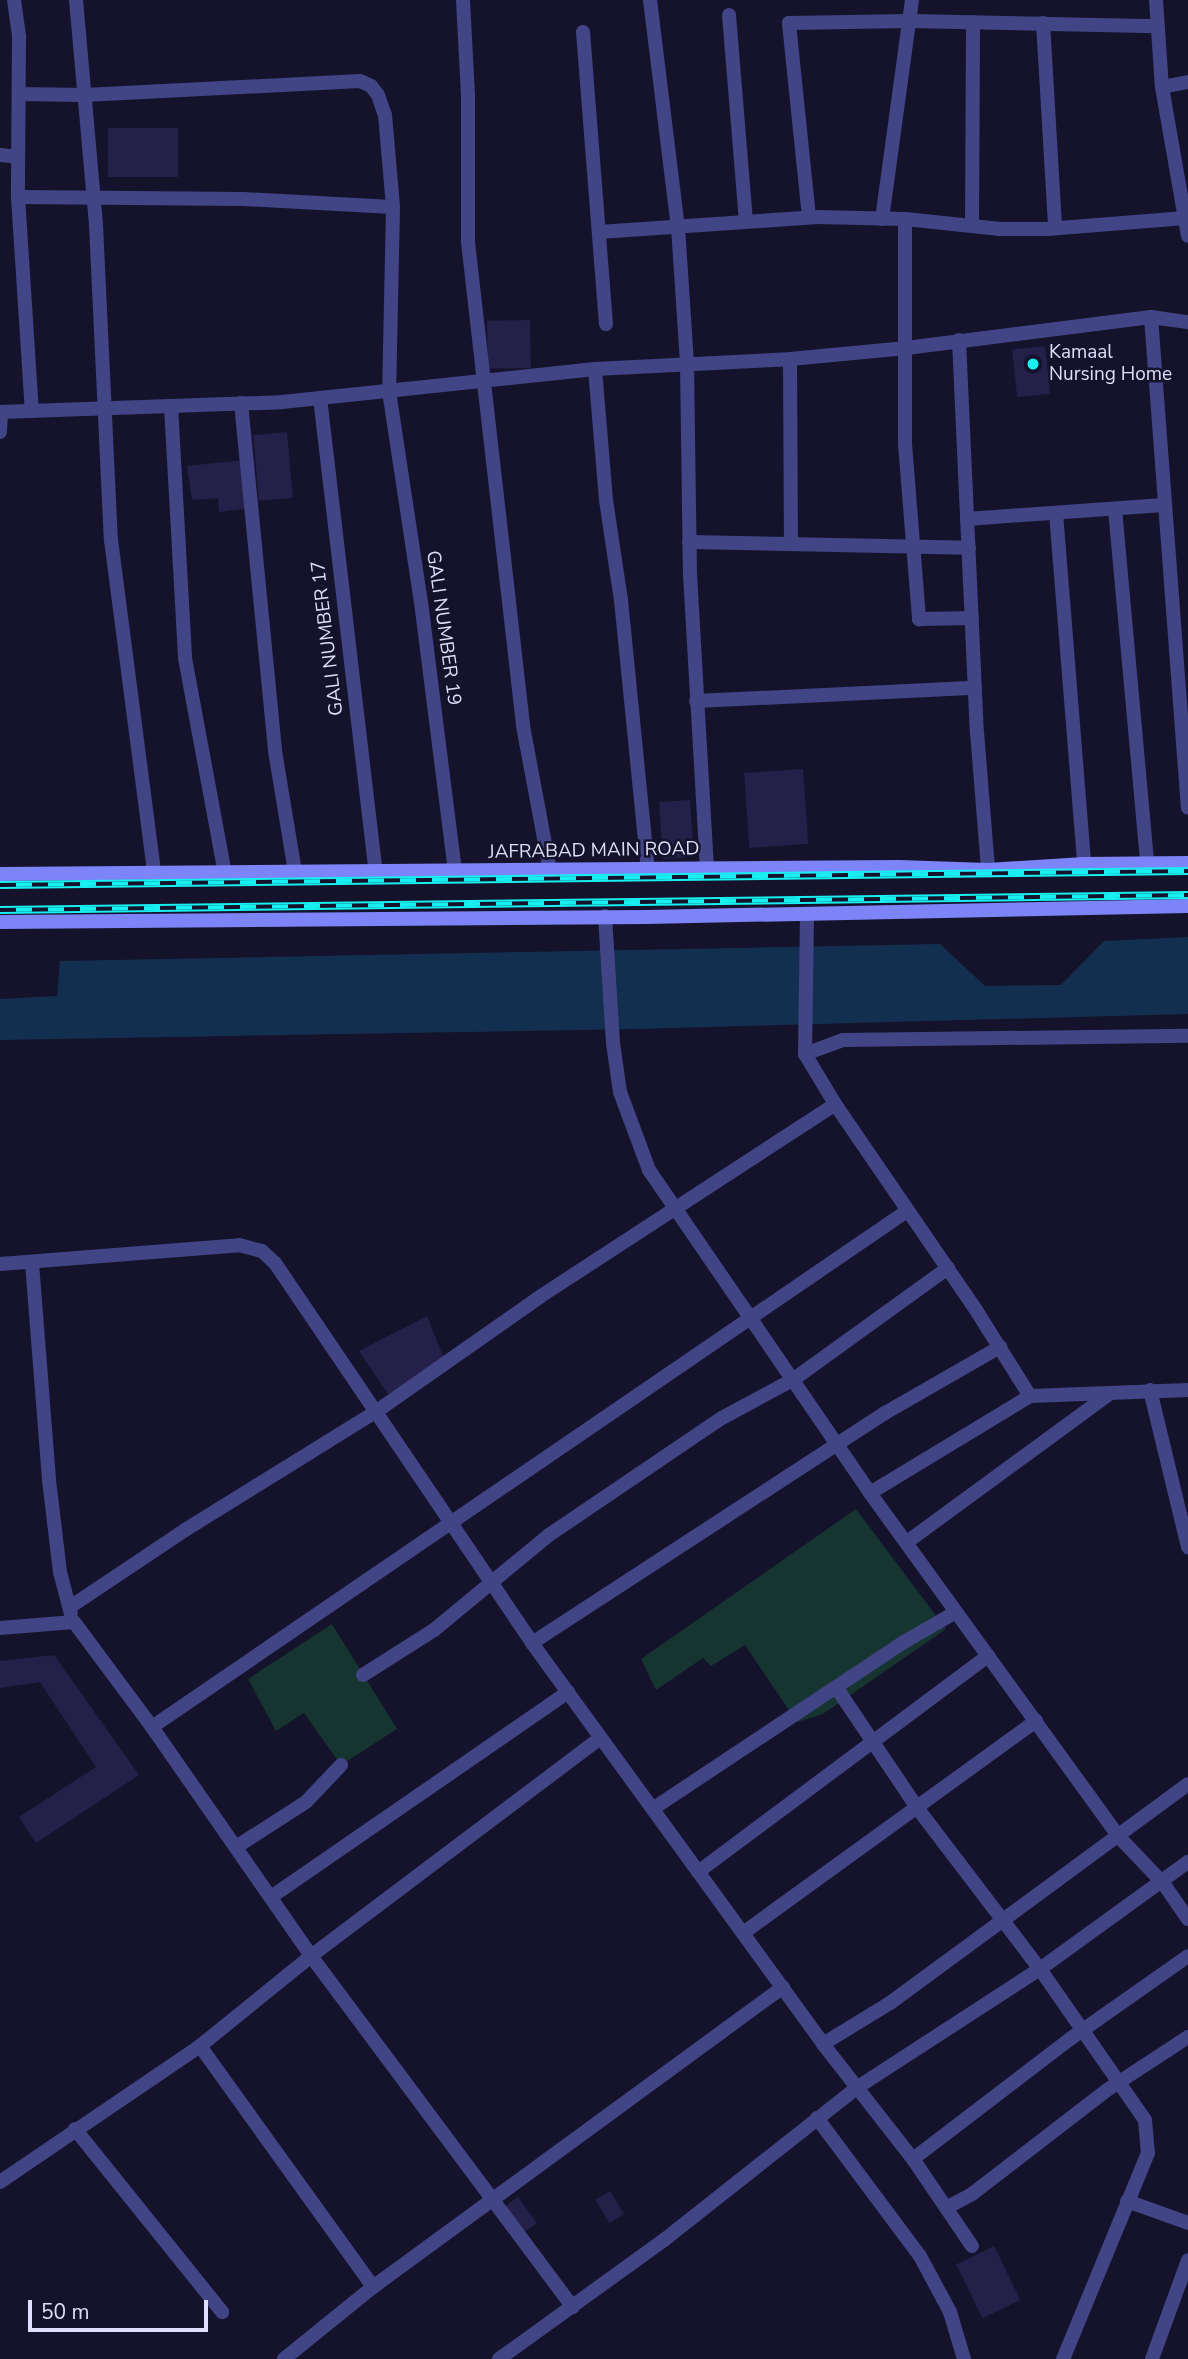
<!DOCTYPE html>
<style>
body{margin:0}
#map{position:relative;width:1188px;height:2359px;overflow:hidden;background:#15132b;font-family:"Nunito Sans",sans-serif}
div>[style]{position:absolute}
.green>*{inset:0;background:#163430}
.water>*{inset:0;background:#132f4f}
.building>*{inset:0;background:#25204a;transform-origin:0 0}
.minor>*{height:14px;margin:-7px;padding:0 7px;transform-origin:7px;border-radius:7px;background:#414586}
.secondary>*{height:14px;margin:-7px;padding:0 7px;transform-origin:7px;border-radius:7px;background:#7c84f7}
.rail>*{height:8px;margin-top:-4px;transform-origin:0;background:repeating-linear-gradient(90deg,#15132b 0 16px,#17eff0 0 32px);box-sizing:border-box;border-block:2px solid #17eff0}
.dots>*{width:19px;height:19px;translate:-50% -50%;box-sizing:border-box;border:4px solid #15132b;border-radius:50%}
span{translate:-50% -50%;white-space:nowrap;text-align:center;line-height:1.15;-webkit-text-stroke:5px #15132b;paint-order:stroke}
.poi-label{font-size:19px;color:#dfdffd}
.left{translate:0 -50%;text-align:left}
.street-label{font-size:19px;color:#dfdffd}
.scale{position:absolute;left:28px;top:2300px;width:180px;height:32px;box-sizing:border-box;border:4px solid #dfdffd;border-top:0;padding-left:9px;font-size:21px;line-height:24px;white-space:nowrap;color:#dfdffd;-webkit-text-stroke:5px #15132b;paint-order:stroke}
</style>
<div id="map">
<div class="green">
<i style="clip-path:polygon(856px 1509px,946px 1629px,823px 1714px,797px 1722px,745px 1645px,711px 1666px,703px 1658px,656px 1690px,641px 1659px)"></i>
<i style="clip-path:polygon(332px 1624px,397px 1729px,341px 1765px,304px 1713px,276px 1731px,248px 1679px)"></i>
</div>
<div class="water">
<i style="clip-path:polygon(1188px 937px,1188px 1014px,635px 1029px,0 1040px,0 999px,57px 996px,60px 961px,940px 944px,985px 986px,1061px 985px,1104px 941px)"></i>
</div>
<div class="building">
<i style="left:178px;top:128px;width:49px;height:70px;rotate:90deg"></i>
<i style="left:530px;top:320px;width:48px;height:43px;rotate:89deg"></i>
<i style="left:1045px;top:346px;width:48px;height:33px;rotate:84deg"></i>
<i style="left:287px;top:432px;width:66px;height:34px;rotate:85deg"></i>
<i style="clip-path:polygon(244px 460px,249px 508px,219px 512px,218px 498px,192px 500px,187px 466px)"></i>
<i style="left:803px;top:769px;width:75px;height:59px;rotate:86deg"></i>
<i style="left:690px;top:800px;width:57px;height:31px;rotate:86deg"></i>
<i style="clip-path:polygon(427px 1316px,445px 1361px,388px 1394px,359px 1351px)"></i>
<i style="clip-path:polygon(54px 1655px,139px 1775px,36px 1843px,19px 1817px,96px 1767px,40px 1682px,0 1688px,0 1661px)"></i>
<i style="left:610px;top:2191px;width:27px;height:17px;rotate:59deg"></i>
<i style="left:518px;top:2197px;width:32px;height:19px;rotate:54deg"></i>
<i style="left:994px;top:2246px;width:60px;height:42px;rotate:64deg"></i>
</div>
<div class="minor">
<i style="left:14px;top:0;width:37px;rotate:82deg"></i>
<i style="left:19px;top:37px;width:160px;rotate:90.4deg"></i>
<i style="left:18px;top:197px;width:214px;rotate:86.3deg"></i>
<i style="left:76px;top:0;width:226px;rotate:84.9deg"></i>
<i style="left:96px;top:225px;width:315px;rotate:87.3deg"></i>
<i style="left:111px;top:540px;width:336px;rotate:82.6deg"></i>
<i style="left:463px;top:0;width:95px;rotate:87deg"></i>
<i style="left:468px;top:95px;width:147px;rotate:90deg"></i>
<i style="left:468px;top:242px;width:487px;rotate:83.5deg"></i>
<i style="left:523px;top:726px;width:147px;rotate:79.4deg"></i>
<i style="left:650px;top:0;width:229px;rotate:83deg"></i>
<i style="left:678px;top:227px;width:136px;rotate:86.2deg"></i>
<i style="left:687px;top:363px;width:211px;rotate:89.2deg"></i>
<i style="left:690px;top:574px;width:295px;rotate:86.7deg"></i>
<i style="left:1156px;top:0;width:87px;rotate:86.1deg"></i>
<i style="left:1162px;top:87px;width:151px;rotate:80.1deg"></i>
<i style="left:729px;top:15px;width:207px;rotate:85.3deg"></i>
<i style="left:1043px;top:23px;width:205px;rotate:86.6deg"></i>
<i style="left:583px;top:32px;width:293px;rotate:85.5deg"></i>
<i style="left:1162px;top:87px;width:26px;rotate:-11deg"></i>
<i style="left:19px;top:94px;width:66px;rotate:0.9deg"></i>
<i style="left:85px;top:95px;width:275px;rotate:-2.9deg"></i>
<i style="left:360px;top:81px;width:12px;rotate:24deg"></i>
<i style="left:371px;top:86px;width:11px;rotate:52deg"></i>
<i style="left:378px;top:95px;width:21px;rotate:71deg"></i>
<i style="left:385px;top:115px;width:92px;rotate:85deg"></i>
<i style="left:393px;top:207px;width:184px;rotate:91.2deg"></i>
<i style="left:389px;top:391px;width:221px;rotate:81.4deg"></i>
<i style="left:422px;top:610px;width:263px;rotate:82.8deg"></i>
<i style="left:0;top:155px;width:18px;rotate:6deg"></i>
<i style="left:18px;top:197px;width:225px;rotate:0.5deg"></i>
<i style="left:243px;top:199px;width:150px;rotate:3.1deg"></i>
<i style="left:809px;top:217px;width:195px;rotate:-95.9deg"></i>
<i style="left:789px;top:23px;width:121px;rotate:-0.9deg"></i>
<i style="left:910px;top:21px;width:247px;rotate:1.2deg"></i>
<i style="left:882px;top:219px;width:221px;rotate:-82.2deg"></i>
<i style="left:905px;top:219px;width:225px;rotate:90deg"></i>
<i style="left:905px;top:444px;width:176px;rotate:85.4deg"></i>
<i style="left:919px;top:619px;width:53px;rotate:-1.1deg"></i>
<i style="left:972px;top:225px;width:203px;rotate:-89.7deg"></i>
<i style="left:599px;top:232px;width:219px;rotate:-3.9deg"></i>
<i style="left:817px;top:217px;width:88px;rotate:1.3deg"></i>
<i style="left:905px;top:219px;width:96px;rotate:6deg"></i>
<i style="left:1000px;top:229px;width:47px"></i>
<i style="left:1047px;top:229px;width:139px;rotate:-4.5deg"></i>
<i style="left:1151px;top:317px;width:492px;rotate:85.7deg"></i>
<i style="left:959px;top:340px;width:392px;rotate:87.4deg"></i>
<i style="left:977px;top:732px;width:138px;rotate:85.4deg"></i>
<i style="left:790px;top:359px;width:185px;rotate:89.7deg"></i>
<i style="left:595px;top:369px;width:131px;rotate:85.2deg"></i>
<i style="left:606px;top:500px;width:101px;rotate:81.5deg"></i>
<i style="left:621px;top:600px;width:270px;rotate:84.3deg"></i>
<i style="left:320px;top:398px;width:477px;rotate:83.3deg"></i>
<i style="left:241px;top:403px;width:350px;rotate:84.4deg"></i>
<i style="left:275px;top:751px;width:123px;rotate:80.6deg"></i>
<i style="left:171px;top:406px;width:252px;rotate:86.8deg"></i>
<i style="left:185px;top:658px;width:219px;rotate:79.5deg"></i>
<i style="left:0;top:412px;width:282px;rotate:-2deg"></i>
<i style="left:282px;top:402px;width:315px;rotate:-6deg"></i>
<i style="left:595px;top:369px;width:195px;rotate:-2.9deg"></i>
<i style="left:790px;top:359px;width:117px;rotate:-5.4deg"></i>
<i style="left:906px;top:348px;width:247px;rotate:-7.2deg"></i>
<i style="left:1151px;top:317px;width:37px;rotate:8deg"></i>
<i style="left:0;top:432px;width:20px;rotate:-87deg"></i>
<i style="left:1115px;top:509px;width:356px;rotate:84.8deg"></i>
<i style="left:1056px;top:513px;width:352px;rotate:85.4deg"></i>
<i style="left:967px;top:519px;width:197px;rotate:-4.1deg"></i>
<i style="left:689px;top:542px;width:280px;rotate:1.2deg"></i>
<i style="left:696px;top:701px;width:279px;rotate:-2.7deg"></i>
<i style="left:807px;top:914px;width:140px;rotate:90.8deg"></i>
<i style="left:805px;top:1054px;width:58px;rotate:59deg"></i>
<i style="left:835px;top:1104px;width:250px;rotate:55.6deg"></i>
<i style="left:976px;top:1310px;width:102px;rotate:57.9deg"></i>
<i style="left:605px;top:916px;width:127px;rotate:86.4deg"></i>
<i style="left:613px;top:1043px;width:49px;rotate:81.9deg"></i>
<i style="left:620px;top:1092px;width:83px;rotate:69.6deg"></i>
<i style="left:649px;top:1170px;width:391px;rotate:55.6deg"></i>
<i style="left:870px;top:1493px;width:201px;rotate:54.1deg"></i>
<i style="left:988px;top:1656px;width:223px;rotate:54.1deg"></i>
<i style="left:1119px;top:1837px;width:64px;rotate:46.3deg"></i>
<i style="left:1163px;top:1883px;width:44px;rotate:55.2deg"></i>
<i style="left:805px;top:1054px;width:40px;rotate:-20.2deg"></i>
<i style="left:843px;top:1040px;width:345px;rotate:-0.7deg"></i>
<i style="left:32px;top:1263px;width:218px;rotate:85.5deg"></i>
<i style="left:49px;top:1480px;width:93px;rotate:83.2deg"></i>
<i style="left:60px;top:1572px;width:43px;rotate:75.3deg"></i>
<i style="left:0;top:1264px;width:240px;rotate:-4.5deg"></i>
<i style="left:239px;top:1245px;width:24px;rotate:15deg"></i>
<i style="left:262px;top:1251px;width:18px;rotate:43deg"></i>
<i style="left:275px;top:1263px;width:459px;rotate:55.9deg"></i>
<i style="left:532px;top:1643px;width:495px;rotate:54deg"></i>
<i style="left:823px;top:2044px;width:146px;rotate:52deg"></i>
<i style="left:913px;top:2159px;width:105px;rotate:55.9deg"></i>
<i style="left:1150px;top:1390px;width:162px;rotate:76.4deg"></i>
<i style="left:870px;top:1493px;width:187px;rotate:-31.2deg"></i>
<i style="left:1030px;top:1396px;width:158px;rotate:-2.2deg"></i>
<i style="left:907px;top:1542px;width:250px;rotate:-36.2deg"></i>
<i style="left:70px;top:1607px;width:138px;rotate:-33.8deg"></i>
<i style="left:185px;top:1530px;width:226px;rotate:-31.8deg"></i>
<i style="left:377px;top:1411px;width:200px;rotate:-35deg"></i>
<i style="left:541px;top:1296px;width:351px;rotate:-33.1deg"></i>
<i style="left:0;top:1628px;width:74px;rotate:-4.6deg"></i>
<i style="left:74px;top:1622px;width:131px;rotate:53.4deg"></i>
<i style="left:152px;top:1727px;width:279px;rotate:55.2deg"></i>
<i style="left:311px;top:1956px;width:438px;rotate:53.3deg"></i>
<i style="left:532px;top:1643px;width:421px;rotate:-33.1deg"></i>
<i style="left:885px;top:1413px;width:133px;rotate:-29.9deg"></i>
<i style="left:363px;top:1675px;width:84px;rotate:-32.4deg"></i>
<i style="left:434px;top:1630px;width:149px;rotate:-39.6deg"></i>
<i style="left:549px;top:1535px;width:209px;rotate:-34.1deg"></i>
<i style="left:722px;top:1418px;width:82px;rotate:-28.4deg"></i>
<i style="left:794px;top:1379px;width:190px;rotate:-35.8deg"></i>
<i style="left:836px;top:1687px;width:147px;rotate:56.1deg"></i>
<i style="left:918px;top:1809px;width:201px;rotate:52.7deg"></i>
<i style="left:1040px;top:1969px;width:184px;rotate:55.2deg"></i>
<i style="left:1145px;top:2120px;width:33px;rotate:85deg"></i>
<i style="left:1148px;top:2153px;width:223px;rotate:112.4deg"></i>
<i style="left:152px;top:1727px;width:914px;rotate:-34.35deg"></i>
<i style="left:654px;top:1808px;width:300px;rotate:-33.6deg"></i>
<i style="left:904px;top:1642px;width:60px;rotate:-30deg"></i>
<i style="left:236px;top:1847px;width:83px;rotate:-32.7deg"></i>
<i style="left:306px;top:1802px;width:51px;rotate:-46.6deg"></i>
<i style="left:698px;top:1872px;width:362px;rotate:-36.7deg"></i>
<i style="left:271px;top:1897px;width:361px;rotate:-34.6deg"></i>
<i style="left:743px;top:1933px;width:362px;rotate:-35.9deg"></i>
<i style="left:823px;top:2044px;width:79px;rotate:-31.5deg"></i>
<i style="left:890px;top:2003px;width:370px;rotate:-36.3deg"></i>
<i style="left:200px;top:2046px;width:297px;rotate:54.3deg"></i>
<i style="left:817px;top:2118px;width:172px;rotate:53.3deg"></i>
<i style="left:920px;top:2256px;width:64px;rotate:61.8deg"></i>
<i style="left:950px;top:2312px;width:49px;rotate:73.4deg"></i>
<i style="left:75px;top:2129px;width:235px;rotate:51.2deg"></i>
<i style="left:913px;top:2159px;width:198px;rotate:-37.4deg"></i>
<i style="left:1070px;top:2039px;width:144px;rotate:-35.1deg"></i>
<i style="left:0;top:2182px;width:242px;rotate:-34.2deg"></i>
<i style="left:200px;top:2046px;width:143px;rotate:-39deg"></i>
<i style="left:311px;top:1956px;width:362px;rotate:-37deg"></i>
<i style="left:1127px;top:2201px;width:65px;rotate:19.8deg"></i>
<i style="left:946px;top:2208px;width:30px;rotate:-28deg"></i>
<i style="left:972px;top:2194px;width:170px;rotate:-37.6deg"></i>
<i style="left:1107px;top:2090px;width:97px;rotate:-33.2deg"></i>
<i style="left:284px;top:2359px;width:114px;rotate:-39deg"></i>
<i style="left:373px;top:2287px;width:508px;rotate:-36.19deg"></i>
<i style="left:499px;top:2359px;width:203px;rotate:-35.8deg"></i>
<i style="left:664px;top:2240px;width:247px;rotate:-38.3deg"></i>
<i style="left:858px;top:2087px;width:217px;rotate:-33deg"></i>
<i style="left:1040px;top:1969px;width:183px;rotate:-35.9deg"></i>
<i style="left:1152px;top:2359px;width:105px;rotate:-70deg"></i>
</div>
<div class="secondary">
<i style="left:0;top:874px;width:899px;rotate:-0.45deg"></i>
<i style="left:899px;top:867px;width:89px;rotate:1.9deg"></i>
<i style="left:988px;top:870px;width:96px;rotate:-3.6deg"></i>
<i style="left:1084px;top:864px;width:104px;rotate:-0.6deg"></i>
<i style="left:0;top:922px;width:646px;rotate:-0.44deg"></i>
<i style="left:646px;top:917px;width:542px;rotate:-1.16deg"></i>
</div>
<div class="rail">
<i style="left:0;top:885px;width:1188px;rotate:-0.68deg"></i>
<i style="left:0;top:910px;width:1188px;rotate:-0.72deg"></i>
</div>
<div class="dots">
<i style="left:1033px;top:364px;background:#17eff0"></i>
</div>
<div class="poi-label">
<span class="left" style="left:1049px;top:364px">Kamaal<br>Nursing Home</span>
</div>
<div class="street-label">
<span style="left:443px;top:628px;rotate:82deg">GALI NUMBER 19</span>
<span style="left:328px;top:638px;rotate:-97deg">GALI NUMBER 17</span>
<span style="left:594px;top:851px;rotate:-1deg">JAFRABAD MAIN ROAD</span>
</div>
<div class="scale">50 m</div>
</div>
